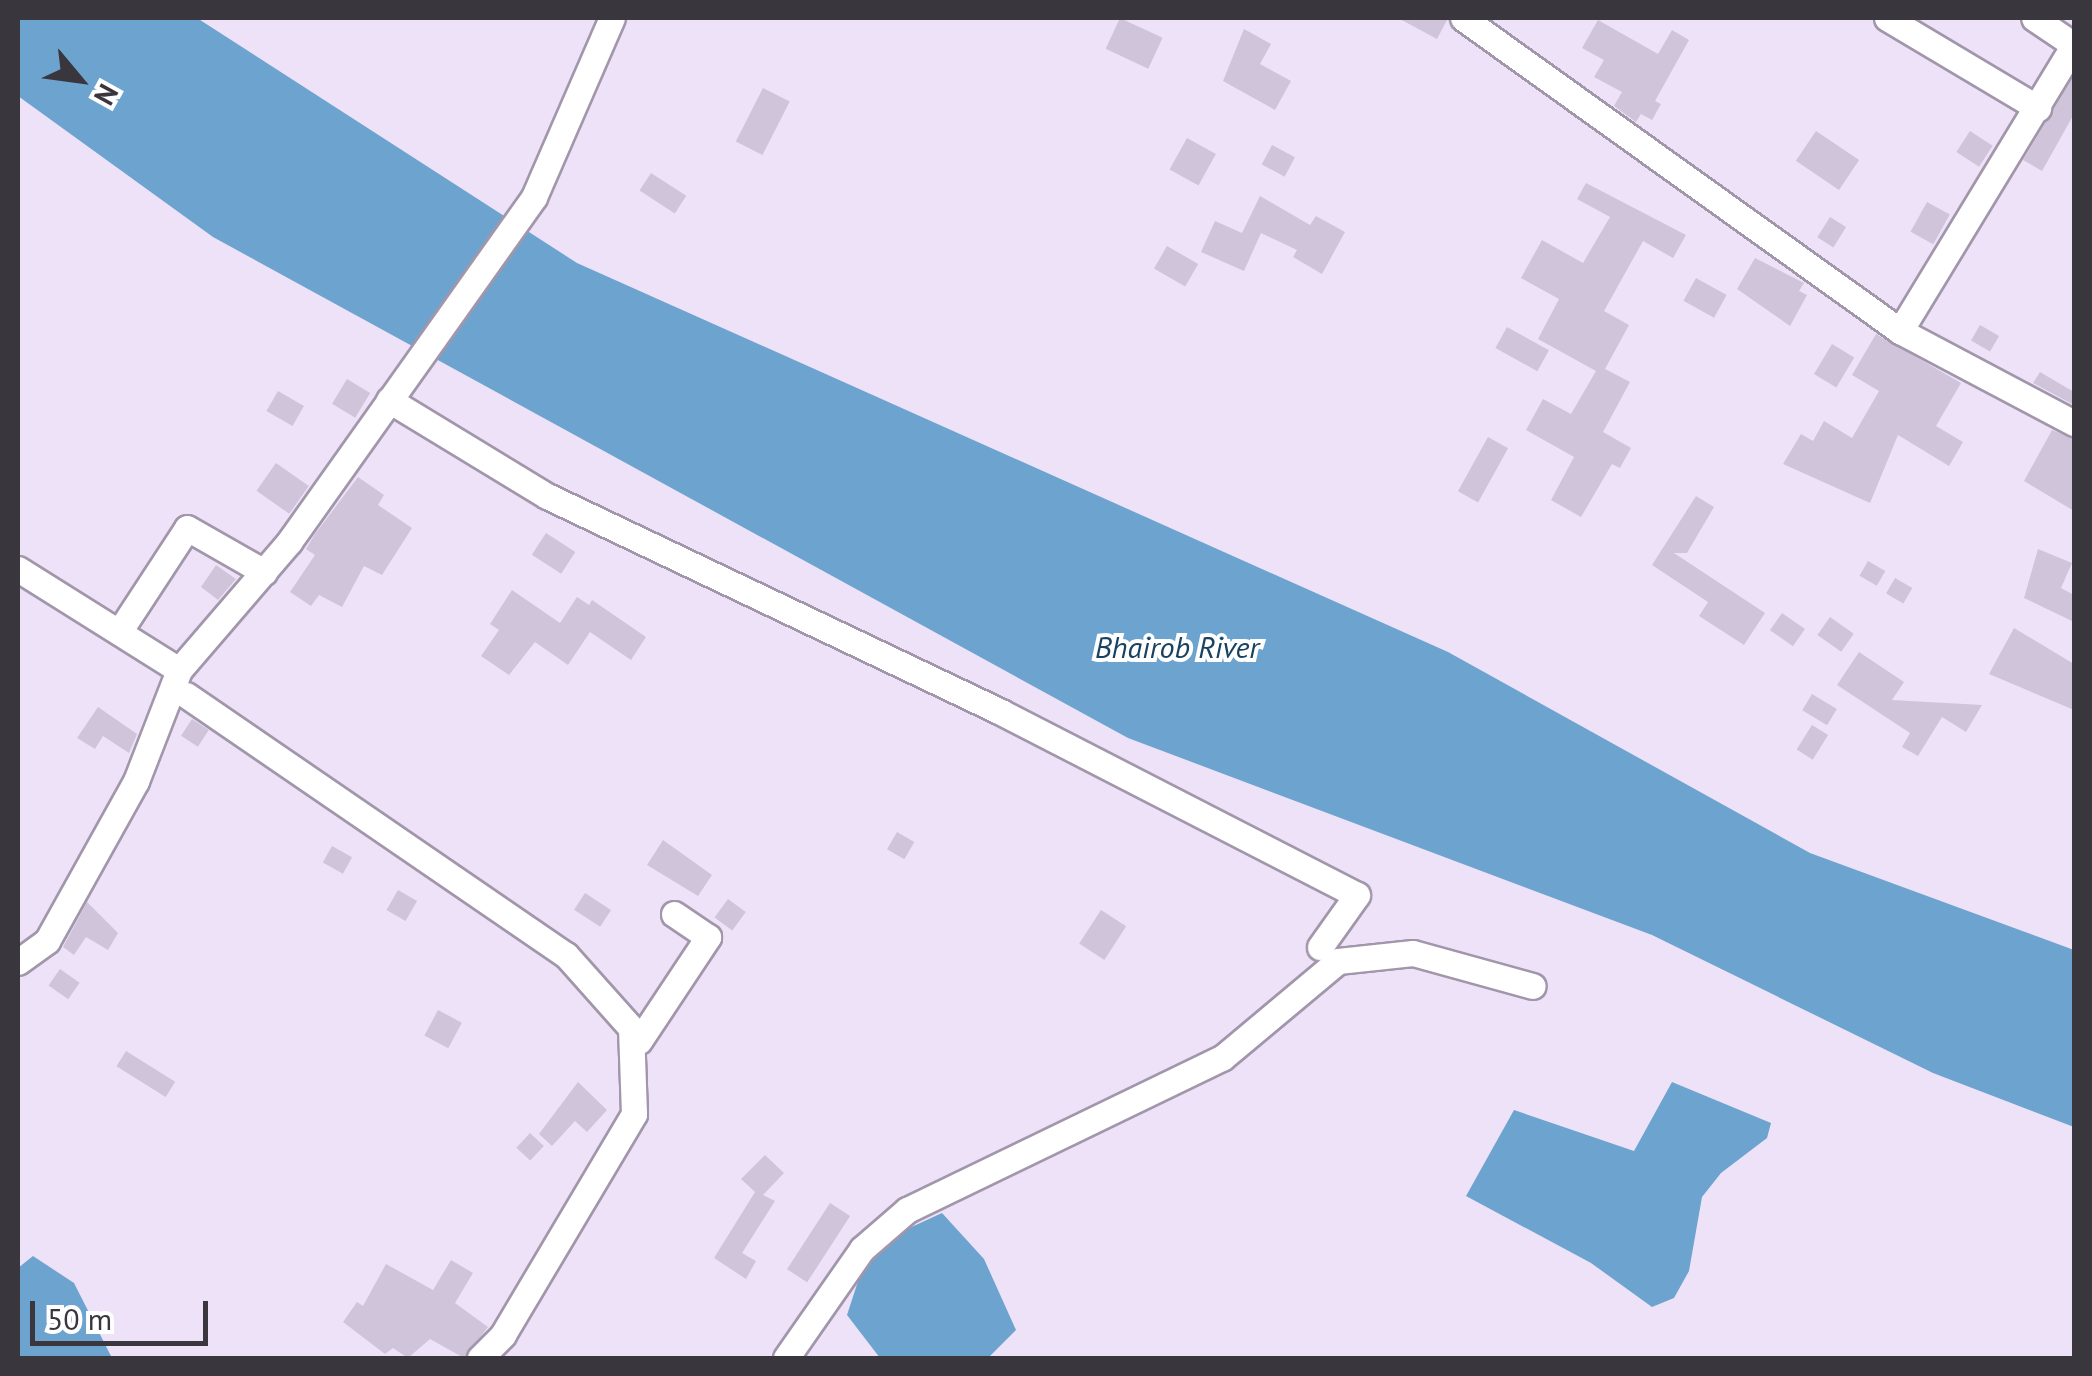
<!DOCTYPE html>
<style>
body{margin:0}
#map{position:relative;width:2092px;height:1376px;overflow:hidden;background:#eee2f8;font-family:"PT Sans",sans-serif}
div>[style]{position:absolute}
.water>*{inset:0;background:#6da4cf}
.building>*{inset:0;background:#d0c4da;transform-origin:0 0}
.roads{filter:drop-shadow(2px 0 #a296ab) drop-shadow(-2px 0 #a296ab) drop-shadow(0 2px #a296ab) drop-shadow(0 -2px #a296ab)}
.street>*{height:25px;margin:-12.5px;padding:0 12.5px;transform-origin:12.5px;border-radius:12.5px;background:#fff}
span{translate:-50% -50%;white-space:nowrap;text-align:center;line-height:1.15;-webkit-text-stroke:8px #fff;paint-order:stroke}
.water-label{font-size:30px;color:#184260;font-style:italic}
.frame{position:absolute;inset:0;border:20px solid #3a363e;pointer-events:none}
.north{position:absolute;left:30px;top:30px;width:100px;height:100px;-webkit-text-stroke:8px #fff;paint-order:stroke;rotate:119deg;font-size:28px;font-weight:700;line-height:40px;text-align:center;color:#3a363e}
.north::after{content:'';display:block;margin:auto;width:35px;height:45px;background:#3a363e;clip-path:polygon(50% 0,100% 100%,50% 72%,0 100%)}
.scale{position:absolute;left:30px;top:1301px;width:178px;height:45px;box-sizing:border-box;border:5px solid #3a363e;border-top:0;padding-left:12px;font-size:30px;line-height:35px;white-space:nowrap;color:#3a363e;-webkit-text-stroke:8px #fff;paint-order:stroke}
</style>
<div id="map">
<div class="water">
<i style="clip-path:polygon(18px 18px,197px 18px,577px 263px,1448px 652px,1810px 853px,2074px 950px,2074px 1127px,1933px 1073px,1652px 935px,1128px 738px,213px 237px,18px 96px)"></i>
<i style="clip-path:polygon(1672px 1082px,1771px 1123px,1767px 1138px,1721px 1173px,1702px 1197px,1689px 1271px,1674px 1298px,1652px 1307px,1591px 1263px,1466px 1196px,1514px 1110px,1634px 1151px)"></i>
<i style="clip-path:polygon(942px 1213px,984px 1259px,1016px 1330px,988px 1358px,880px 1358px,847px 1315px,862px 1269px,894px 1235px)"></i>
<i style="clip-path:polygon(33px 1256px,74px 1283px,112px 1358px,18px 1358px,18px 1268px)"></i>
</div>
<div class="building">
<i style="left:1120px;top:18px;width:47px;height:34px;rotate:25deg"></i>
<i style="clip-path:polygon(1398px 18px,1447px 18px,1447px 20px,1437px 39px)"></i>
<i style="clip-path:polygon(1598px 20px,1658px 54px,1672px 30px,1689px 40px,1655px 101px,1661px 104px,1652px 120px,1641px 114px,1636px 122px,1614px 106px,1622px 92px,1594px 77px,1604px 60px,1582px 48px)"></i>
<i style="clip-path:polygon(1244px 29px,1271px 44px,1260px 64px,1291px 81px,1275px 110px,1223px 81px)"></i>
<i style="clip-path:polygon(2074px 75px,2074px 114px,2042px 171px,2023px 160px)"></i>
<i style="left:763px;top:88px;width:30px;height:60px;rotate:27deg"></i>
<i style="left:1816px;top:131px;width:52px;height:36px;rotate:34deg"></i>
<i style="left:1970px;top:131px;width:27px;height:25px;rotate:33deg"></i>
<i style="left:1187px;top:138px;width:33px;height:36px;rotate:29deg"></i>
<i style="left:1272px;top:145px;width:26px;height:22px;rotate:28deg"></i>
<i style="left:651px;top:173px;width:42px;height:21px;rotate:33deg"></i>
<i style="clip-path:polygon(1586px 183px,1686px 235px,1673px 258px,1643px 241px,1604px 311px,1629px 325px,1605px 369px,1630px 382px,1603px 432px,1631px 448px,1620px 468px,1612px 464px,1581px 517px,1551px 500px,1574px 457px,1526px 430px,1543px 399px,1571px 414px,1596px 371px,1538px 339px,1559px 299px,1521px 278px,1542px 240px,1583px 263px,1610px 217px,1577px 199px)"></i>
<i style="clip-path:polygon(1260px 196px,1310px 225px,1316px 216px,1345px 232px,1322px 274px,1293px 257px,1297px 250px,1261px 233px,1244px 271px,1201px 252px,1215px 221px,1242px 233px)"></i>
<i style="left:1927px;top:202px;width:26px;height:34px;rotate:29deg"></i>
<i style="left:1830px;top:217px;width:19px;height:24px;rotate:32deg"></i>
<i style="left:1167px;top:246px;width:36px;height:26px;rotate:30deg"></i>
<i style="clip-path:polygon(1755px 258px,1804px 283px,1799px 291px,1807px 295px,1790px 326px,1737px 289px)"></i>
<i style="left:1696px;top:278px;width:35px;height:26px;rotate:29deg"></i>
<i style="left:1980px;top:325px;width:22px;height:18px;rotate:30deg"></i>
<i style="left:1507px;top:327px;width:48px;height:24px;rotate:29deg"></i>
<i style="clip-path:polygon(1876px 334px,1961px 383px,1936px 426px,1963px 442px,1949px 466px,1898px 435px,1870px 503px,1783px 464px,1801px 434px,1813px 441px,1824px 421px,1852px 438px,1879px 391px,1852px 375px)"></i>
<i style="left:1832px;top:344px;width:26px;height:35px;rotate:31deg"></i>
<i style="clip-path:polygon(2040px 372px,2074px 392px,2074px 405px,2033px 383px)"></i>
<i style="left:347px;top:379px;width:27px;height:29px;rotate:31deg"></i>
<i style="left:278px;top:391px;width:30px;height:23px;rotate:30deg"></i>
<i style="clip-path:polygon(2052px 430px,2074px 439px,2074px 511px,2024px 481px)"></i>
<i style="left:1488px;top:437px;width:23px;height:62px;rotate:29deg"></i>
<i style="left:276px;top:463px;width:40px;height:34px;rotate:35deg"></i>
<i style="clip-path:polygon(358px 477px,384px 495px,378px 505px,412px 528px,382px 575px,364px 566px,342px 607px,319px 595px,311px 606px,290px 592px,315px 555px,306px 549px,315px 534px)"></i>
<i style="clip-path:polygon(1696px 496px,1714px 507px,1687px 553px,1674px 553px,1765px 613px,1744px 645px,1699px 616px,1708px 602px,1652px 565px)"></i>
<i style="left:546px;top:533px;width:35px;height:26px;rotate:33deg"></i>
<i style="clip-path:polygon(2038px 549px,2072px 563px,2061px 588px,2074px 595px,2074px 622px,2024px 598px)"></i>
<i style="left:1868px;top:561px;width:20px;height:17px;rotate:30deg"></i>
<i style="clip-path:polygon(216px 565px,236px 579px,218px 600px,201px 587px)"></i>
<i style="left:1895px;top:578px;width:20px;height:18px;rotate:30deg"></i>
<i style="clip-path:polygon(512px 590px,560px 623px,577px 597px,589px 605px,592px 600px,646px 637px,631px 660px,590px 632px,568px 665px,535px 642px,509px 675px,481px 656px,499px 630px,490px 624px)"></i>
<i style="left:1782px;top:613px;width:28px;height:21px;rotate:35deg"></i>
<i style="left:1830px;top:617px;width:29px;height:22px;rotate:35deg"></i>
<i style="clip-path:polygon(2014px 628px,2074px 664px,2074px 710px,1989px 674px)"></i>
<i style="clip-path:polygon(1859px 652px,1904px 682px,1892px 700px,1982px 705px,1966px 732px,1942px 717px,1918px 756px,1902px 747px,1910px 733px,1837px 685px)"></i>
<i style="left:1812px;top:694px;width:29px;height:19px;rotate:31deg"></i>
<i style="clip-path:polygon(98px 707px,137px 734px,129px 753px,103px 736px,95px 749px,77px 738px)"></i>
<i style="left:192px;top:719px;width:20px;height:20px;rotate:33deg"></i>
<i style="left:1812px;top:725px;width:19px;height:29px;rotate:32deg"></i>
<i style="left:897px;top:832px;width:20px;height:20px;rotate:30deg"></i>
<i style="clip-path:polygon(663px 840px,712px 875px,698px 896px,647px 865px)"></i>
<i style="left:332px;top:846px;width:23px;height:19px;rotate:29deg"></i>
<i style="left:398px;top:890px;width:22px;height:23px;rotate:30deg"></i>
<i style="left:585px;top:893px;width:31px;height:20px;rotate:33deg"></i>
<i style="left:728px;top:899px;width:22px;height:23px;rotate:36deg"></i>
<i style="clip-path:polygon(87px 902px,118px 933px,108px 950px,86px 937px,74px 955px,63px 947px)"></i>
<i style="left:1101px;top:910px;width:30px;height:40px;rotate:33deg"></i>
<i style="left:60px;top:969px;width:24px;height:20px;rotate:35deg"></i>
<i style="left:438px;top:1010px;width:27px;height:29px;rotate:28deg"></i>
<i style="left:126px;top:1051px;width:58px;height:18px;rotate:32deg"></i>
<i style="clip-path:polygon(578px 1082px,607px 1110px,587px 1132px,575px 1121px,552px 1146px,539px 1134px)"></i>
<i style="left:530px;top:1133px;width:19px;height:20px;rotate:43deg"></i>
<i style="clip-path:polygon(765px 1155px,784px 1173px,763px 1195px,775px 1201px,742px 1253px,756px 1261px,746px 1279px,714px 1258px,755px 1192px,741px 1179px)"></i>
<i style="left:830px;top:1203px;width:24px;height:79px;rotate:33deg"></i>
<i style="clip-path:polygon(451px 1260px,473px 1273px,455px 1303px,488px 1327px,464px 1358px,430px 1339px,408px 1358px,393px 1348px,385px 1354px,343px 1322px,357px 1302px,363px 1306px,386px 1264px,433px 1290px)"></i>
</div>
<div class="roads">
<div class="street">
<i style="left:1463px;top:18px;width:538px;rotate:35.61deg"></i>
<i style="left:1900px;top:331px;width:197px;rotate:27.9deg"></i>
<i style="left:1887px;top:18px;width:176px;rotate:30.8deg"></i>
<i style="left:1900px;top:331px;width:335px;rotate:-58.7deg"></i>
<i style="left:2074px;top:45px;width:48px;rotate:-146deg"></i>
<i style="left:389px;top:400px;width:185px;rotate:31.3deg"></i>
<i style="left:547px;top:496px;width:503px;rotate:25.44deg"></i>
<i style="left:1001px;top:712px;width:400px;rotate:27.2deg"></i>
<i style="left:1357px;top:895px;width:64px;rotate:125.4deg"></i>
<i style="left:18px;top:569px;width:190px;rotate:32.1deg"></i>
<i style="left:119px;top:632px;width:124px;rotate:-56.8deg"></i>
<i style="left:187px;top:528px;width:89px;rotate:29.7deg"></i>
<i style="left:186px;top:695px;width:460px;rotate:34.4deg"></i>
<i style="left:566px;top:955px;width:98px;rotate:48.3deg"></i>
<i style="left:631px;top:1028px;width:86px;rotate:88deg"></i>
<i style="left:634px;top:1114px;width:257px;rotate:120.7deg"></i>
<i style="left:503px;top:1335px;width:33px;rotate:135deg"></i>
<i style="left:18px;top:962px;width:36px;rotate:-36deg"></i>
<i style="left:47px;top:941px;width:183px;rotate:-60.9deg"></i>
<i style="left:136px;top:781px;width:119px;rotate:-68.8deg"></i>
<i style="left:179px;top:670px;width:169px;rotate:-49.3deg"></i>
<i style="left:289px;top:542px;width:423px;rotate:-54.6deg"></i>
<i style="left:534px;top:197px;width:195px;rotate:-66.5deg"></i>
<i style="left:639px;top:1041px;width:125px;rotate:-56.4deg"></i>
<i style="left:708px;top:937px;width:41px;rotate:-145.9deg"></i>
<i style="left:786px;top:1358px;width:133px;rotate:-55.1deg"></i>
<i style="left:862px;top:1249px;width:60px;rotate:-40.9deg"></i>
<i style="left:907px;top:1210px;width:350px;rotate:-25.8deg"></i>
<i style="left:1222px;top:1058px;width:151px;rotate:-39.9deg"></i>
<i style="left:1338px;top:961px;width:75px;rotate:-6.1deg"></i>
<i style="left:1413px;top:953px;width:124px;rotate:15.4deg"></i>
</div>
</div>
<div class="water-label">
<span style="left:1177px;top:647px">Bhairob River</span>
</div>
<div class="frame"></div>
<div class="north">N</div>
<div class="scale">50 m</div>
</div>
